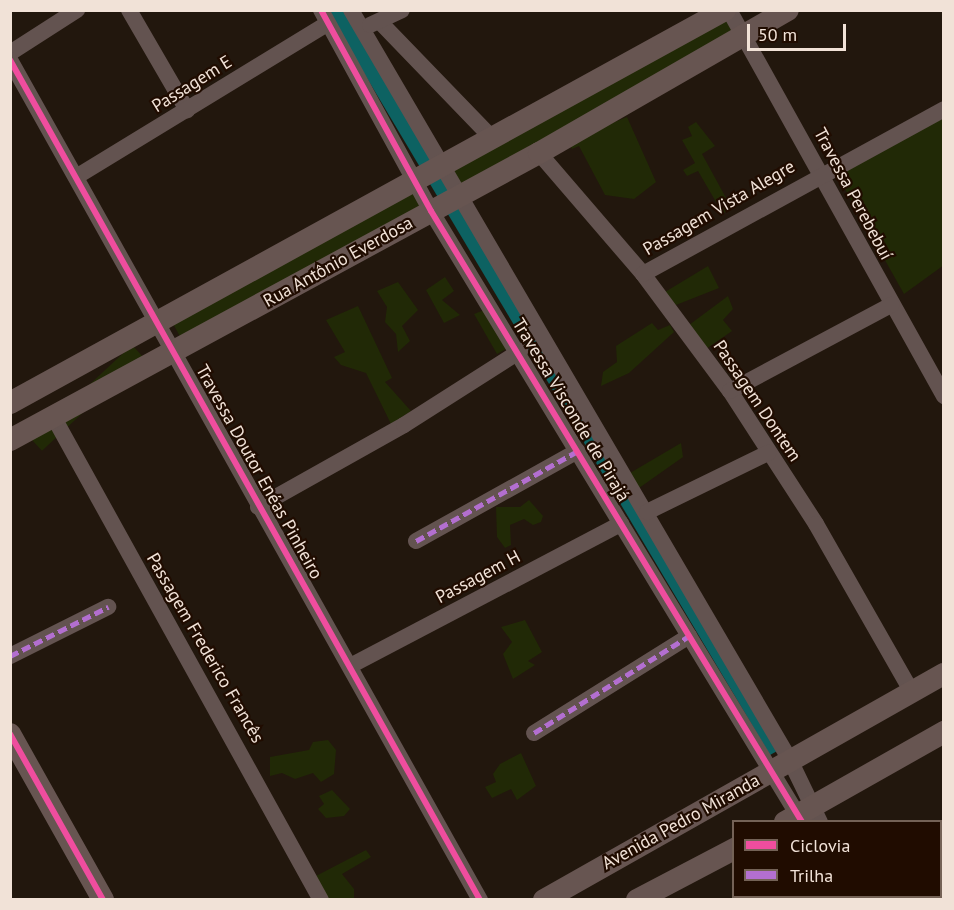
<!DOCTYPE html>
<meta charset="utf-8">
<style>
body{margin:0}
#map{position:relative;width:954px;height:910px;overflow:hidden;background:#22170d;font-family:"PT Sans",sans-serif}
div>[style]{position:absolute}
.green>*{inset:0;background:#212906;transform-origin:0 0}
.water>*{inset:0;background:#0d6262}
.street>*{height:16px;margin:-8px;padding:0 8px;transform-origin:8px;border-radius:8px;background:#635350}
.secondary>*{height:22px;margin:-11px;padding:0 11px;transform-origin:11px;border-radius:11px;background:#675551}
.quiet>*{height:4.5px;margin-top:-2.25px;transform-origin:0;background:repeating-linear-gradient(90deg,#b36fd0 0 9px,transparent 0 13.5px)}
.cycleway>*{height:6px;margin:-3px;padding:0 3px;transform-origin:3px;border-radius:3px;background:#ef4d9e}
span{translate:-50% -50%;white-space:nowrap;text-align:center;line-height:1.15;-webkit-text-stroke:4.5px #200c00;paint-order:stroke}
.street-label{font-size:18px;color:#f1e2d7}
.frame{position:absolute;inset:0;border:12px solid #f1e2d7;pointer-events:none}
.legend{position:absolute;left:732px;top:820px;width:210px;height:78px;box-sizing:border-box;background:#200c00;border:2px solid #746256;margin:0;padding:8px 10px;list-style:none;font-size:18px;color:#f1e2d7}
.legend li{display:flex;align-items:center;gap:12px;height:30px}
.legend b{width:30px;border:2px solid #746256}
.scale{position:absolute;left:747px;top:24px;width:99px;height:27px;box-sizing:border-box;border:3px solid #f1e2d7;border-top:0;padding-left:8px;font-size:18px;line-height:21px;white-space:nowrap;color:#f1e2d7;-webkit-text-stroke:4px #200c00;paint-order:stroke}
</style>
<div id="map">
<div class="green">
<i style="left:723px;top:15px;width:21px;height:312px;rotate:61deg"></i>
<i style="clip-path:polygon(943px 116px,944px 265px,904px 294px,836px 173px)"></i>
<i style="clip-path:polygon(627px 117px,656px 182px,634px 199px,605px 195px,579px 146px,572px 149px,568px 141px)"></i>
<i style="clip-path:polygon(696px 122px,715px 146px,702px 154px,731px 207px,723px 214px,698px 171px,687px 176px,683px 170px,695px 163px,682px 140px,692px 136px,688px 127px)"></i>
<i style="left:411px;top:188px;width:23px;height:274px;rotate:61deg"></i>
<i style="clip-path:polygon(708px 266px,719px 288px,676px 305px,665px 292px)"></i>
<i style="clip-path:polygon(445px 277px,454px 291px,442px 300px,460px 315px,444px 323px,426px 290px)"></i>
<i style="clip-path:polygon(398px 282px,418px 310px,402px 326px,410px 341px,398px 352px,396px 334px,385px 322px,387px 307px,377px 291px)"></i>
<i style="clip-path:polygon(728px 296px,733px 309px,723px 320px,732px 331px,706px 349px,689px 325px)"></i>
<i style="clip-path:polygon(358px 306px,392px 378px,385px 382px,411px 411px,391px 424px,366px 373px,341px 365px,334px 357px,345px 352px,326px 320px)"></i>
<i style="clip-path:polygon(487px 309px,513px 345px,497px 354px,474px 314px)"></i>
<i style="clip-path:polygon(652px 323px,658px 330px,670px 325px,674px 332px,629px 373px,601px 386px,603px 372px,617px 362px,616px 346px)"></i>
<i style="left:132px;top:345px;width:16px;height:138px;rotate:47deg"></i>
<i style="clip-path:polygon(681px 443px,683px 457px,639px 488px,630px 473px)"></i>
<i style="clip-path:polygon(529px 500px,543px 516px,541px 522px,533px 525px,524px 519px,510px 525px,511px 545px,505px 548px,497px 537px,496px 507px,520px 507px)"></i>
<i style="clip-path:polygon(525px 620px,542px 652px,528px 661px,535px 665px,513px 679px,503px 654px,512px 642px,501px 627px)"></i>
<i style="clip-path:polygon(328px 740px,336px 750px,334px 774px,321px 782px,313px 773px,295px 779px,282px 773px,270px 776px,270px 757px,309px 750px,313px 742px)"></i>
<i style="clip-path:polygon(521px 753px,536px 786px,517px 800px,511px 789px,492px 798px,485px 787px,496px 782px,493px 774px,500px 764px)"></i>
<i style="clip-path:polygon(332px 790px,350px 809px,344px 816px,326px 818px,318px 809px,324px 804px,319px 796px)"></i>
<i style="clip-path:polygon(366px 850px,371px 857px,342px 874px,354px 889px,354px 899px,329px 899px,314px 877px)"></i>
</div>
<div class="water">
<i style="clip-path:polygon(327px 11px,345px 11px,779px 750px,770px 755px)"></i>
</div>
<div class="street">
<i style="left:129px;top:10px;width:116px;rotate:59.9deg"></i>
<i style="left:321px;top:10px;width:229px;rotate:61.3deg"></i>
<i style="left:431px;top:211px;width:715px;rotate:58.73deg"></i>
<i style="left:351px;top:10px;width:869px;rotate:59.66deg"></i>
<i style="left:790px;top:760px;width:69px;rotate:64.2deg"></i>
<i style="left:729px;top:10px;width:442px;rotate:60.9deg"></i>
<i style="left:381px;top:23px;width:160px;rotate:46deg"></i>
<i style="left:370px;top:25px;width:35px;rotate:-25deg"></i>
<i style="left:10px;top:53px;width:80px;rotate:-32.7deg"></i>
<i style="left:10px;top:60px;width:963px;rotate:60.77deg"></i>
<i style="left:539px;top:153px;width:160px;rotate:49.3deg"></i>
<i style="left:643px;top:274px;width:146px;rotate:53.4deg"></i>
<i style="left:730px;top:391px;width:158px;rotate:57.1deg"></i>
<i style="left:816px;top:524px;width:193px;rotate:60.3deg"></i>
<i style="left:76px;top:177px;width:295px;rotate:-31.4deg"></i>
<i style="left:643px;top:274px;width:343px;rotate:-28.7deg"></i>
<i style="left:730px;top:391px;width:183px;rotate:-28.1deg"></i>
<i style="left:53px;top:416px;width:553px;rotate:61.03deg"></i>
<i style="left:258px;top:507px;width:167px;rotate:-29.3deg"></i>
<i style="left:404px;top:425px;width:138px;rotate:-32.5deg"></i>
<i style="left:647px;top:512px;width:135px;rotate:-26deg"></i>
<i style="left:416px;top:541px;width:185px;rotate:-29.1deg"></i>
<i style="left:10px;top:656px;width:110px;rotate:-26.6deg"></i>
<i style="left:352px;top:665px;width:304px;rotate:-27.7deg"></i>
<i style="left:534px;top:733px;width:183px;rotate:-32deg"></i>
<i style="left:940px;top:875px;width:4px;rotate:-14deg"></i>
<i style="left:856px;top:896px;width:4px;rotate:63deg"></i>
<i style="left:890px;top:900px;width:7px;rotate:-34deg"></i>
</div>
<div class="secondary">
<i style="left:10px;top:403px;width:816px;rotate:-28.8deg"></i>
<i style="left:10px;top:440px;width:602px;rotate:-28.48deg"></i>
<i style="left:539px;top:153px;width:287px;rotate:-29.9deg"></i>
<i style="left:10px;top:734px;width:190px;rotate:60.7deg"></i>
<i style="left:785px;top:822px;width:183px;rotate:-29.5deg"></i>
<i style="left:544px;top:900px;width:459px;rotate:-29.5deg"></i>
<i style="left:637px;top:900px;width:110px;rotate:-27.7deg"></i>
</div>
<div class="quiet">
<i style="left:416px;top:541px;width:185px;rotate:-29.1deg"></i>
<i style="left:10px;top:656px;width:110px;rotate:-26.6deg"></i>
<i style="left:534px;top:733px;width:183px;rotate:-32deg"></i>
</div>
<div class="cycleway">
<i style="left:321px;top:10px;width:229px;rotate:61.3deg"></i>
<i style="left:431px;top:211px;width:715px;rotate:58.73deg"></i>
<i style="left:10px;top:60px;width:963px;rotate:60.77deg"></i>
<i style="left:10px;top:734px;width:190px;rotate:60.7deg"></i>
</div>
<div class="street-label">
<span style="left:192px;top:84px;rotate:-32deg">Passagem E</span>
<span style="left:853px;top:194px;rotate:62deg">Travessa Perebebuí</span>
<span style="left:719px;top:208px;rotate:-30deg">Passagem Vista Alegre</span>
<span style="left:338px;top:262px;rotate:-29deg">Rua Antônio Everdosa</span>
<span style="left:757px;top:401px;rotate:56deg">Passagem Dontem</span>
<span style="left:571px;top:410px;rotate:59deg">Travessa Visconde de Pirajá</span>
<span style="left:259px;top:472px;rotate:61deg">Travessa Doutor Enéas Pinheiro</span>
<span style="left:478px;top:577px;rotate:-28deg">Passagem H</span>
<span style="left:205px;top:648px;rotate:60deg">Passagem Frederico Francês</span>
<span style="left:681px;top:822px;rotate:-29deg">Avenida Pedro Miranda</span>
</div>
<div class="frame"></div>
<ul class="legend">
<li><b style="height:8px;background:#ef4d9e"></b>Ciclovia</li>
<li><b style="height:8px;background:#b36fd0"></b>Trilha</li>
</ul>
<div class="scale">50 m</div>
</div>
